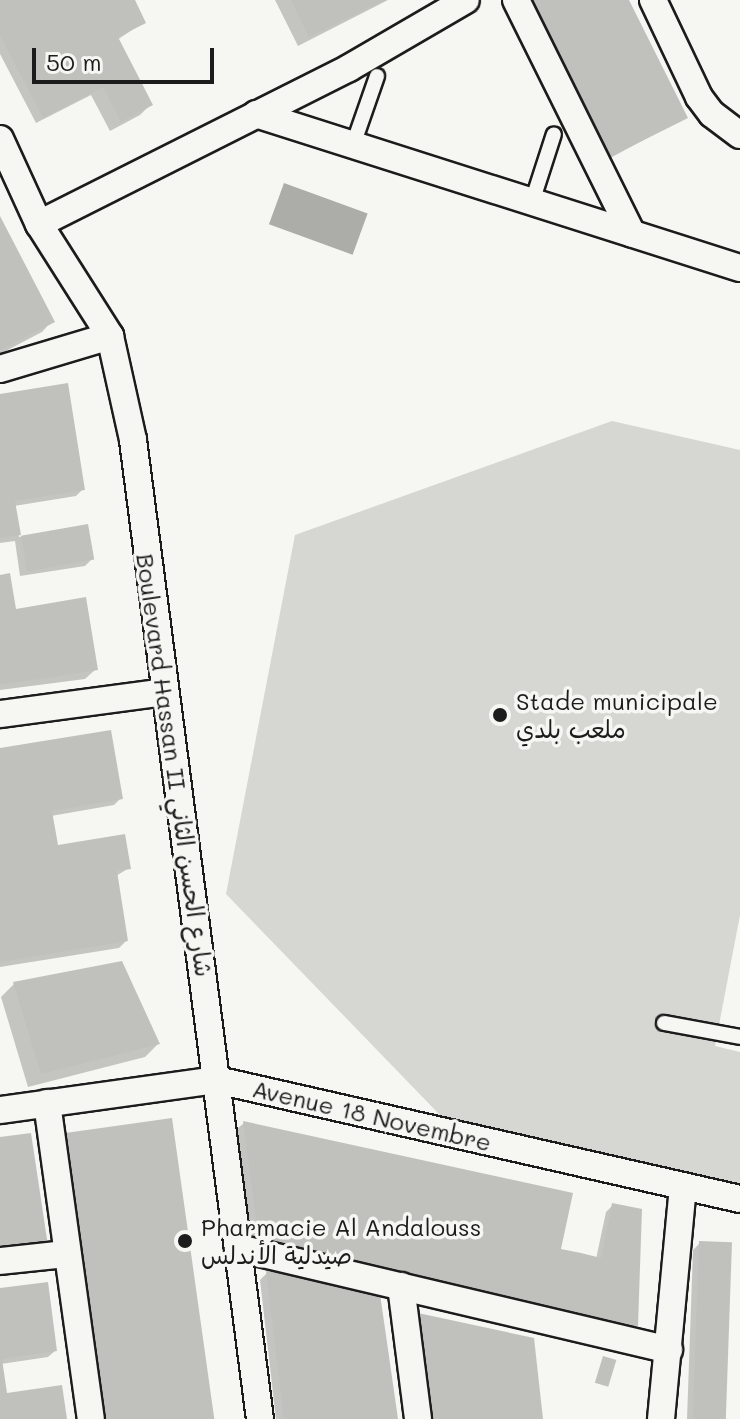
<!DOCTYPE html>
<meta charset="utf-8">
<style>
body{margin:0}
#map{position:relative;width:740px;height:1419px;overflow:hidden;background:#f6f6f2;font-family:Mali,"Playpen Sans Arabic",sans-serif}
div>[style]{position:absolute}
.green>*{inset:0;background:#d6d6d2}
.water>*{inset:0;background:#acaca9;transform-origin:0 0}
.shadow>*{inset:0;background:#0003}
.building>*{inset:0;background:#c0c0bd;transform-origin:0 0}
.roads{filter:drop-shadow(2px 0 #1c1c1c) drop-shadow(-2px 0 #1c1c1c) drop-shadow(0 2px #1c1c1c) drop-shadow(0 -2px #1c1c1c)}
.lane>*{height:14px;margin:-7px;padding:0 7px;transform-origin:7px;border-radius:7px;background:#f6f6f2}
.street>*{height:26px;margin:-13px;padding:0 13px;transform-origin:13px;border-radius:13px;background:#f6f6f2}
.dots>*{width:22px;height:22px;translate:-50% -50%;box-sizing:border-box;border:4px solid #f6f6f2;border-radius:50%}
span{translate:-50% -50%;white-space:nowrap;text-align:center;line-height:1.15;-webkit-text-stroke:7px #f6f6f2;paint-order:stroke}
.poi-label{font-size:24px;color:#1c1c1c}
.left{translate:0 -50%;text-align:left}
.street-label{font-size:24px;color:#1c1c1c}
.scale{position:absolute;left:32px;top:48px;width:182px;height:36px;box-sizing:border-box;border:4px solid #1c1c1c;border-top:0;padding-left:10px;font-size:24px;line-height:28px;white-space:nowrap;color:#1c1c1c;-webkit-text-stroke:6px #f6f6f2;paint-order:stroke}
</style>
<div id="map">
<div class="green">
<i style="clip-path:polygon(612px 421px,740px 450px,740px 915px,715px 1046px,740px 1052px,740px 1203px,467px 1143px,226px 894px,295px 535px)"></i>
</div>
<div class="water">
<i style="left:284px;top:183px;width:89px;height:44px;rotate:20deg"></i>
</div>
<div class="shadow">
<i style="clip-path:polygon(0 0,133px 0,144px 22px,117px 40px,151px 104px,140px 115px,110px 131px,91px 95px,36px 123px,0 54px)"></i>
<i style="clip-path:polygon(275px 0,388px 0,298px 46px)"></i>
<i style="clip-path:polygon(627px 0,686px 117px,601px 163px)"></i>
<i style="clip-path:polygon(0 220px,52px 321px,42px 332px,0 354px)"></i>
<i style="clip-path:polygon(0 396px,83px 489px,76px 496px,14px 506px,19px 537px,86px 526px,92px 559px,85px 566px,20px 576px,15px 541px,0 543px)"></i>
<i style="clip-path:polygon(0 577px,15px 611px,96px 669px,85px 679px,0 690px)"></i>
<i style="clip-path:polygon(0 750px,120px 799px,114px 805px,51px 816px,56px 847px,129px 868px,116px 876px,126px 941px,119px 948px,0 967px)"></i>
<i style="clip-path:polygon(14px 984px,158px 1044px,145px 1057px,28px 1087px,1px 997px)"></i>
<i style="clip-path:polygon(244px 1123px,559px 1250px,596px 1259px,606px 1212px,613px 1205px,636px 1325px,630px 1332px,252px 1248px,237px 1129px)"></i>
<i style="clip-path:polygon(700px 1243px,726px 1419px,687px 1419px,693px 1250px)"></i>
<i style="clip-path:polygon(267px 1273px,395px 1419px,276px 1419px,260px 1280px)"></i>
<i style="clip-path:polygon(0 1290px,55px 1351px,48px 1357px,1px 1364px,5px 1396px,65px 1419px,0 1419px)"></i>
</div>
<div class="building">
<i style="clip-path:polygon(0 0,135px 0,146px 23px,118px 37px,153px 105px,121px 122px,103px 87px,43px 118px,0 35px)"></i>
<i style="clip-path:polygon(291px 0,385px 0,309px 37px)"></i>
<i style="clip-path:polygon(530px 0,629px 0,688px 118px,608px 158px)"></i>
<i style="clip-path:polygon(0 216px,55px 322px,0 350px)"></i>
<i style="clip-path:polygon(68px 383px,85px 490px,15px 501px,21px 535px,0 538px,0 394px)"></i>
<i style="left:88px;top:524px;width:36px;height:68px;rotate:80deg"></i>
<i style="clip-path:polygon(10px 573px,16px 609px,86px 597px,98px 670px,0 685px,0 575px)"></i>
<i style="clip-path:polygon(111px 730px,123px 799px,52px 811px,58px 845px,125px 834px,131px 869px,117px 871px,128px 941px,0 962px,0 748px)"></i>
<i style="clip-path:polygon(122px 961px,160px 1044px,41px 1074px,13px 982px)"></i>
<i style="left:172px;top:1118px;width:304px;height:113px;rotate:82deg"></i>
<i style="clip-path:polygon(243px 1121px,573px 1193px,561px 1249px,581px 1253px,601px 1258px,612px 1203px,642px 1209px,638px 1326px,259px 1242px)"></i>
<i style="clip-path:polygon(31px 1133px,48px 1246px,0 1252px,0 1137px)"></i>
<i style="left:699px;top:1241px;width:33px;height:178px;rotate:2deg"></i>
<i style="clip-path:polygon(266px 1271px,319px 1278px,380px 1294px,398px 1419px,284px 1419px)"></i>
<i style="clip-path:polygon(48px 1282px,57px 1351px,2px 1359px,7px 1393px,62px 1385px,67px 1419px,0 1419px,0 1288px)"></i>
<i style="clip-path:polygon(418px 1313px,534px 1338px,543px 1419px,429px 1419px)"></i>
<i style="left:603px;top:1356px;width:14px;height:28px;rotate:17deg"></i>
</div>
<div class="roads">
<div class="lane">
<i style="left:353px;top:145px;width:73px;rotate:-70.8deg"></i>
<i style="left:532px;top:202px;width:71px;rotate:-72.1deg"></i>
<i style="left:664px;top:1023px;width:77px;rotate:10.4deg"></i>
</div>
<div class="street">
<i style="left:516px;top:0;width:261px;rotate:63.6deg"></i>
<i style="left:653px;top:0;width:107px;rotate:64.6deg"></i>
<i style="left:699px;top:97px;width:21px;rotate:53deg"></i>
<i style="left:712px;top:114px;width:35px;rotate:37deg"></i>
<i style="left:256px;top:114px;width:508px;rotate:17.65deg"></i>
<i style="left:0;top:139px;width:94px;rotate:65.4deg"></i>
<i style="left:39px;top:224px;width:133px;rotate:57.6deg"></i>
<i style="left:110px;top:336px;width:107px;rotate:77.5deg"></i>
<i style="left:133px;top:440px;width:987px;rotate:82.61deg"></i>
<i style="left:39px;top:224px;width:347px;rotate:-26.7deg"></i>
<i style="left:349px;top:68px;width:135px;rotate:-30.2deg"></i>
<i style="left:0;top:369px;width:115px;rotate:-16.7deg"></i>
<i style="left:0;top:714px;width:166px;rotate:-7.6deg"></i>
<i style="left:47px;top:1103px;width:319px;rotate:82.1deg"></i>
<i style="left:0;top:1110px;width:219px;rotate:-7.9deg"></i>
<i style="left:217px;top:1080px;width:536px;rotate:12.82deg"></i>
<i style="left:238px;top:1248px;width:443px;rotate:13.3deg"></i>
<i style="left:0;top:1261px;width:65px;rotate:-6.1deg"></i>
<i style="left:401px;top:1286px;width:134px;rotate:82.7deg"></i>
<i style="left:661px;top:1419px;width:233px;rotate:-84.6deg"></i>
</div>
</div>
<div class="dots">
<i style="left:500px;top:715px;background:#1c1c1c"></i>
<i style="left:185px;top:1241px;background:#1c1c1c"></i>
</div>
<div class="poi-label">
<span class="left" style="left:516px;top:715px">Stade municipale<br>ملعب بلدي</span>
<span class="left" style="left:201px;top:1241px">Pharmacie Al Andalouss<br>صيدلية الأندلس</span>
</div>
<div class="street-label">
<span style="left:175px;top:765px;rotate:82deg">Boulevard Hassan II شارع الحسن الثاني</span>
<span style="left:372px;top:1115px;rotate:13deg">Avenue 18 Novembre</span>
</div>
<div class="scale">50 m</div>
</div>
